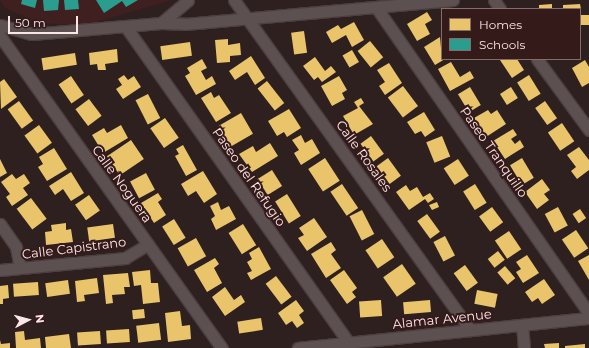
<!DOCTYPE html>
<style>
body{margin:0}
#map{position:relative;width:589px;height:348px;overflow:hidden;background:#2f2020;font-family:Montserrat,sans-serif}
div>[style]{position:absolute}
.built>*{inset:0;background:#3f1f1f}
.homes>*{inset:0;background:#e9c46a;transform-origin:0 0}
.schools>*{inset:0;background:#2a9d8f}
.roads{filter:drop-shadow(1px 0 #4c3e3f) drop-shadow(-1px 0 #4c3e3f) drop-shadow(0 1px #4c3e3f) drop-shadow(0 -1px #4c3e3f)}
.minor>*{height:11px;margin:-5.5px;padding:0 5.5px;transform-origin:5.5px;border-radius:5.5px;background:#5c5050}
span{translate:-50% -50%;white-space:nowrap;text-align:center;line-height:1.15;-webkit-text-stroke:4px #351a1a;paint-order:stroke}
.street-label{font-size:13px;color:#fae6e5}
.legend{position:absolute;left:441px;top:8px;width:140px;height:52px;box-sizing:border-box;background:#351a1a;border:1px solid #846c6b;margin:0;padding:5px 7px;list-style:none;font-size:12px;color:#fae6e5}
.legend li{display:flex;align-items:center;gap:8px;height:20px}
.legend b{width:20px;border:1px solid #846c6b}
.north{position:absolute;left:8px;top:300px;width:40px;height:40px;-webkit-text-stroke:3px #351a1a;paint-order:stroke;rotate:84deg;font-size:11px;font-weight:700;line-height:16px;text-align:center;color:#fae6e5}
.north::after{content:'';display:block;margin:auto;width:14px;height:18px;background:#fae6e5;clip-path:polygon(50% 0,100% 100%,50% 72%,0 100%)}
.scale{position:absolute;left:8px;top:16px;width:70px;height:18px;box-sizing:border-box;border:2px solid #fae6e5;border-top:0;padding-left:5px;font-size:12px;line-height:14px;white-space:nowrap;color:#fae6e5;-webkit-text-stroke:3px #351a1a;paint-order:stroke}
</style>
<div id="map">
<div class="built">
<i style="clip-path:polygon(0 0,172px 0,82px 26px,37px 22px,5px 8px)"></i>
</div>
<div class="homes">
<i style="clip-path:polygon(552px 4px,552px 9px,539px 9px,539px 5px)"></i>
<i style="clip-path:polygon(580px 4px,581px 9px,563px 9px,563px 5px)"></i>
<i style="clip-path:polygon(427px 12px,432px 20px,425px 24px,430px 34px,417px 41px,407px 24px)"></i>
<i style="left:580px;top:15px;width:9px;height:10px"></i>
<i style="clip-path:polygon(354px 22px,364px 40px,352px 47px,346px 35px,332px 43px,326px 32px,338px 25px,341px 29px)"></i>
<i style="left:304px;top:31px;width:22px;height:13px;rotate:82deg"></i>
<i style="clip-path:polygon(440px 37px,442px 59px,445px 59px,435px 65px,424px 47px)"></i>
<i style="clip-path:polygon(228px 39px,228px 45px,240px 43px,241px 55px,230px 56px,230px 62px,217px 63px,215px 40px)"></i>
<i style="left:370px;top:41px;width:21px;height:16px;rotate:51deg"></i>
<i style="left:190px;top:42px;width:14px;height:30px;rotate:82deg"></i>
<i style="clip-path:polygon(117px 49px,118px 62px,105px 64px,106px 70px,98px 70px,97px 64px,90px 65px,89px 53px)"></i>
<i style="left:352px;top:50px;width:14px;height:11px;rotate:60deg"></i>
<i style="left:75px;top:53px;width:12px;height:34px;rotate:81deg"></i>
<i style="clip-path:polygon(251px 56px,265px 78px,255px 85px,247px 72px,235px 80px,229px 71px)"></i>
<i style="clip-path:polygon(315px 57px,325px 71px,331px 66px,336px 72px,322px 82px,318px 77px,314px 80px,303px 66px)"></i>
<i style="clip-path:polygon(202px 59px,207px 68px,201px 71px,206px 80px,212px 76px,216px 84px,196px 95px,185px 76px,190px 73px,187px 68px)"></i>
<i style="clip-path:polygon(502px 59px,517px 59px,524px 70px,512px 78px,500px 60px)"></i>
<i style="clip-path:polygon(585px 60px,589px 67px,589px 83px,582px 87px,572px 68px)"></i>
<i style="clip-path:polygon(451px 62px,460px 77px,470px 71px,474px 78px,450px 91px,438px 69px)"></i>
<i style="clip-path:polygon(389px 63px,402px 83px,385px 95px,379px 86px,385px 82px,377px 70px)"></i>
<i style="clip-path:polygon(124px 75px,128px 80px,134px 76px,141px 87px,123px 99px,116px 89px,122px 85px,118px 79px)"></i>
<i style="left:529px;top:75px;width:22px;height:14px;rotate:58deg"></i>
<i style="left:71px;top:76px;width:23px;height:15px;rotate:56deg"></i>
<i style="clip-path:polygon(339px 76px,347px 90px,342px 93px,345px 99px,332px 106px,321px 86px)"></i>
<i style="clip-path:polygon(4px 79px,17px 97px,1px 109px,0 82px)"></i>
<i style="left:267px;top:81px;width:28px;height:12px;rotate:52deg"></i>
<i style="left:403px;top:86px;width:25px;height:19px;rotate:53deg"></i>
<i style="left:470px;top:87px;width:21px;height:14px;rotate:59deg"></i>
<i style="left:511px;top:87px;width:13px;height:13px;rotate:58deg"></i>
<i style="clip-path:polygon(211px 92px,214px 98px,219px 95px,231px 113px,216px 122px,201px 98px)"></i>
<i style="left:148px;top:94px;width:27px;height:14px;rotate:63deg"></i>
<i style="clip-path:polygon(361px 98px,364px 103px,359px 106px,373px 124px,354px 135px,343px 116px,358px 108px,354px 102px)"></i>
<i style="left:89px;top:99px;width:21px;height:17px;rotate:53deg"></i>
<i style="left:19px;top:101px;width:24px;height:14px;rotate:54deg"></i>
<i style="left:545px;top:101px;width:21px;height:12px;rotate:55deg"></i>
<i style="clip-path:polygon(289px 109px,301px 128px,287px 137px,284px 132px,277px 136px,268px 121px)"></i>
<i style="clip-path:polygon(488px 110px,491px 114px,497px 110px,506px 124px,486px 137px,474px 118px)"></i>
<i style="clip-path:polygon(424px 112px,435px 130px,425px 137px,421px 131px,415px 134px,407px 122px)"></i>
<i style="left:241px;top:113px;width:24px;height:27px;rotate:60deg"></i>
<i style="left:165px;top:118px;width:24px;height:18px;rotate:55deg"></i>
<i style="left:562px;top:123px;width:22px;height:17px;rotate:56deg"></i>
<i style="left:39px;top:125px;width:22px;height:18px;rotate:54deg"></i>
<i style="clip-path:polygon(121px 125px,128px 138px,103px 153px,92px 135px,104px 128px,107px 133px)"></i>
<i style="clip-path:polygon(513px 129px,517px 135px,511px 139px,515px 144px,520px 140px,524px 147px,505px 159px,493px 141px)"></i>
<i style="clip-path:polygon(301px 135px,305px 143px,312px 139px,320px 153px,301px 165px,294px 153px,299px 150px,292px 140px)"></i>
<i style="left:371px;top:136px;width:22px;height:13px;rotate:54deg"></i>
<i style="left:442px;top:136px;width:22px;height:17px;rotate:68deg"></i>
<i style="left:131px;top:140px;width:23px;height:29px;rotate:56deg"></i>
<i style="clip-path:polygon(270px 143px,278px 156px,252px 172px,239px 154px,253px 146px,256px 152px)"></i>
<i style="clip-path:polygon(183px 145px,197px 170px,186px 176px,175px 156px,179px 154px,176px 149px)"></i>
<i style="clip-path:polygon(579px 147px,589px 160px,589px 170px,577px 179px,571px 171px,576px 167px,567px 155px)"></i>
<i style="clip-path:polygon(54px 148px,67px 169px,47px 181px,38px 167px,43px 164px,39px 157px)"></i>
<i style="left:325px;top:158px;width:27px;height:20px;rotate:57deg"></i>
<i style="left:388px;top:158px;width:22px;height:14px;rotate:54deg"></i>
<i style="left:522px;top:158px;width:23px;height:14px;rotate:59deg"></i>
<i style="clip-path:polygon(0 159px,7px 173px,0 177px)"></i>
<i style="left:458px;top:159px;width:20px;height:17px;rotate:57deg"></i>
<i style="left:272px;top:170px;width:19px;height:17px;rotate:58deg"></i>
<i style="clip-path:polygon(203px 171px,217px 194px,204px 203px,196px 191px,188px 196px,181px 184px)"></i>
<i style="clip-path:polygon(71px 172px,84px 193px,71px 201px,63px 189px,55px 195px,49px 186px)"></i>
<i style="left:146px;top:173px;width:19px;height:18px;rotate:62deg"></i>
<i style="clip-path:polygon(12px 174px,16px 179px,24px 174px,30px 183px,23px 188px,28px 195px,12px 206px,6px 197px,10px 194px,1px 182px)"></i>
<i style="clip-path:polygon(542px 179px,550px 190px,544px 194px,549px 200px,537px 209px,525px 192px)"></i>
<i style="left:342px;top:184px;width:29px;height:14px;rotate:56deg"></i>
<i style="left:475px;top:184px;width:22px;height:14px;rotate:58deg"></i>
<i style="clip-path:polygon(406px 185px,410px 191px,417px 187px,423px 197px,430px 193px,434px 199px,428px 203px,425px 199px,409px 210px,396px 192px)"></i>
<i style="clip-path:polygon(158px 193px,162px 199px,158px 202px,166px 215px,154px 223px,141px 203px)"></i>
<i style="left:287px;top:194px;width:26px;height:14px;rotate:58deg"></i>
<i style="left:89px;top:195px;width:19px;height:17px;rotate:55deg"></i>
<i style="left:31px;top:198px;width:26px;height:18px;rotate:53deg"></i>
<i style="clip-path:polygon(218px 202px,221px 210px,229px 206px,236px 219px,216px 230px,211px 219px,215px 216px,210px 206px)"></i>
<i style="clip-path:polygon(437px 202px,439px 207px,432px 210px,429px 205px)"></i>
<i style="left:492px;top:207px;width:19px;height:16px;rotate:54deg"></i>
<i style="left:558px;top:207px;width:21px;height:15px;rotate:62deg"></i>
<i style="left:580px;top:209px;width:11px;height:9px;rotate:56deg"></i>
<i style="left:362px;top:210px;width:27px;height:14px;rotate:63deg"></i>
<i style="left:427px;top:214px;width:22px;height:12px;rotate:54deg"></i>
<i style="clip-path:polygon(314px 218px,327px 237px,307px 251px,298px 238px,304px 235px,299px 228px)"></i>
<i style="left:174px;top:219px;width:22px;height:14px;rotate:58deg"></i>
<i style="clip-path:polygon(66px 223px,66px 230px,71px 229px,73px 242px,46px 245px,45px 232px,52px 231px,51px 225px)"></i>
<i style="left:113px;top:224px;width:14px;height:26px;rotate:82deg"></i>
<i style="left:243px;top:224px;width:25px;height:17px;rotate:58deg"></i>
<i style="left:576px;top:230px;width:22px;height:17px;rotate:56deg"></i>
<i style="left:509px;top:231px;width:22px;height:17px;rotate:56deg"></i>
<i style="left:445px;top:236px;width:22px;height:13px;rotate:63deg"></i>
<i style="left:196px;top:238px;width:21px;height:21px;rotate:61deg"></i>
<i style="left:382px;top:239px;width:22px;height:20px;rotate:56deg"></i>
<i style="clip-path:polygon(331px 242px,336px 250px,331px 254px,341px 268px,326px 278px,311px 254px)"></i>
<i style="clip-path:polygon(259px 247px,271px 269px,251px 280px,247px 273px,252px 271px,247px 262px,252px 259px,249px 253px)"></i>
<i style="left:498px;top:251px;width:11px;height:13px;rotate:52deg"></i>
<i style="clip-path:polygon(527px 255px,539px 273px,523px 283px,516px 272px,521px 269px,516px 262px)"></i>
<i style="clip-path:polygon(589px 255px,589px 280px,578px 261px)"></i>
<i style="clip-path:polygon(215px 258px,219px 264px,214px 268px,222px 283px,207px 292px,194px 270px)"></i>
<i style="left:402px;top:264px;width:24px;height:23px;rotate:55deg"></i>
<i style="left:465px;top:265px;width:22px;height:14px;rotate:54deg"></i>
<i style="left:505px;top:266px;width:16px;height:10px;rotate:50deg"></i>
<i style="clip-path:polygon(150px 270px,151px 283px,158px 283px,160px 302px,143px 304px,141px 285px,134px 286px,132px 272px)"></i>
<i style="clip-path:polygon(344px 270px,357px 288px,352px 292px,356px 297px,347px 304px,330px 280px)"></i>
<i style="clip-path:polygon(128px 273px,130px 287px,124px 287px,125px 294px,112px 295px,113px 303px,106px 304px,103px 275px)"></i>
<i style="left:276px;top:276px;width:26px;height:13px;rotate:53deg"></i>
<i style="clip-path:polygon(97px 278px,99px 293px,84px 295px,85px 301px,77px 302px,75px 281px)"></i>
<i style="clip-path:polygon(544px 279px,555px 295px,542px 304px,538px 298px,532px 302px,525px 292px)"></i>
<i style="left:68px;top:280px;width:14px;height:23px;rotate:82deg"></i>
<i style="left:38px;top:282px;width:13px;height:25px;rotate:86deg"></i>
<i style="clip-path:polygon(8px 285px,9px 298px,3px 299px,3px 304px,0 304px,0 286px)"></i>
<i style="clip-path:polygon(225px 287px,234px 300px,241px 295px,245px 302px,225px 316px,212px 297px)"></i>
<i style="left:477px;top:290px;width:21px;height:14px;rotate:11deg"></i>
<i style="clip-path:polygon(296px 300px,304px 311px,299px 315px,304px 323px,297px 328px,292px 321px,286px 325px,278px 313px)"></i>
<i style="left:381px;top:300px;width:16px;height:22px;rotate:86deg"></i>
<i style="left:430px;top:300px;width:12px;height:27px;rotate:85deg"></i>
<i style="left:144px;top:309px;width:9px;height:12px;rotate:84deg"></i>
<i style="clip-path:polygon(180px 311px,182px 326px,190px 325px,191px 339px,168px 342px,165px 313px)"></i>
<i style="left:261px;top:318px;width:12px;height:24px;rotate:81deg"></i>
<i style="left:159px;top:323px;width:17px;height:23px;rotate:83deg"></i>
<i style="left:129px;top:329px;width:13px;height:23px;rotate:86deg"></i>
<i style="clip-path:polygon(24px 331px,25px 340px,40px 338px,41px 348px,16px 348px,15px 332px)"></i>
<i style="left:100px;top:331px;width:13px;height:23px;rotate:86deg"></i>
<i style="clip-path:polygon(69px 334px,71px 348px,46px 348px,45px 337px)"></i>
<i style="clip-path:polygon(0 340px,1px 344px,10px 343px,10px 348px,0 348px)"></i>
<i style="clip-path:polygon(559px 343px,559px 348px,545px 348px,544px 344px)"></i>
<i style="clip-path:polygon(585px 344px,585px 348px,565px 348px,565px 346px)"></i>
</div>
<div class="schools">
<i style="clip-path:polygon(22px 0,37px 0,35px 8px,21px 4px)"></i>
<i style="clip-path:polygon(43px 0,59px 0,58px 10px,44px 11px)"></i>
<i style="clip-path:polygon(64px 0,78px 0,79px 9px,65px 10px)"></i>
<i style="clip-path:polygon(96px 0,138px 0,126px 7px,122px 1px,104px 13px)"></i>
</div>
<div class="roads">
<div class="minor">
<i style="left:234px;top:0;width:406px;rotate:54.4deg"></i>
<i style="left:494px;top:0;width:11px;rotate:56deg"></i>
<i style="left:376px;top:7px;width:373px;rotate:55.2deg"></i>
<i style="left:161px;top:23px;width:35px;rotate:-40deg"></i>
<i style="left:0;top:25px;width:33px;rotate:16deg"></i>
<i style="left:32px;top:34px;width:129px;rotate:-4.9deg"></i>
<i style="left:161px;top:23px;width:24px;rotate:2deg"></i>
<i style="left:185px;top:24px;width:269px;rotate:-5.1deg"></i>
<i style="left:126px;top:27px;width:387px;rotate:54.8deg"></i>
<i style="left:0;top:36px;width:383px;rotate:54.6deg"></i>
<i style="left:537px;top:59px;width:88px;rotate:53.8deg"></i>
<i style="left:0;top:224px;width:28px;rotate:55deg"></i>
<i style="left:16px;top:247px;width:21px;rotate:79deg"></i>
<i style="left:0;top:270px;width:126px;rotate:-5.5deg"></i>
<i style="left:125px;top:258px;width:27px;rotate:-31deg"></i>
<i style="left:522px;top:325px;width:23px;rotate:85deg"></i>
<i style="left:298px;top:348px;width:293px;rotate:-5.9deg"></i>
</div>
</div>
<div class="street-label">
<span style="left:494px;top:152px;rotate:55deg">Paseo Tranquillo</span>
<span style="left:364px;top:156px;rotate:54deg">Calle Rosales</span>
<span style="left:249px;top:177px;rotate:55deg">Paseo del Refugio</span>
<span style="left:122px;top:184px;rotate:54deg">Calle Noguera</span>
<span style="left:74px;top:248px;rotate:-7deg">Calle Capistrano</span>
<span style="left:442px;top:319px;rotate:-6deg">Alamar Avenue</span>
</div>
<ul class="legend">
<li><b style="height:11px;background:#e9c46a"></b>Homes</li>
<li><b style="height:11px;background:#2a9d8f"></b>Schools</li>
</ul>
<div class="north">N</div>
<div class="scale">50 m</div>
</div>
